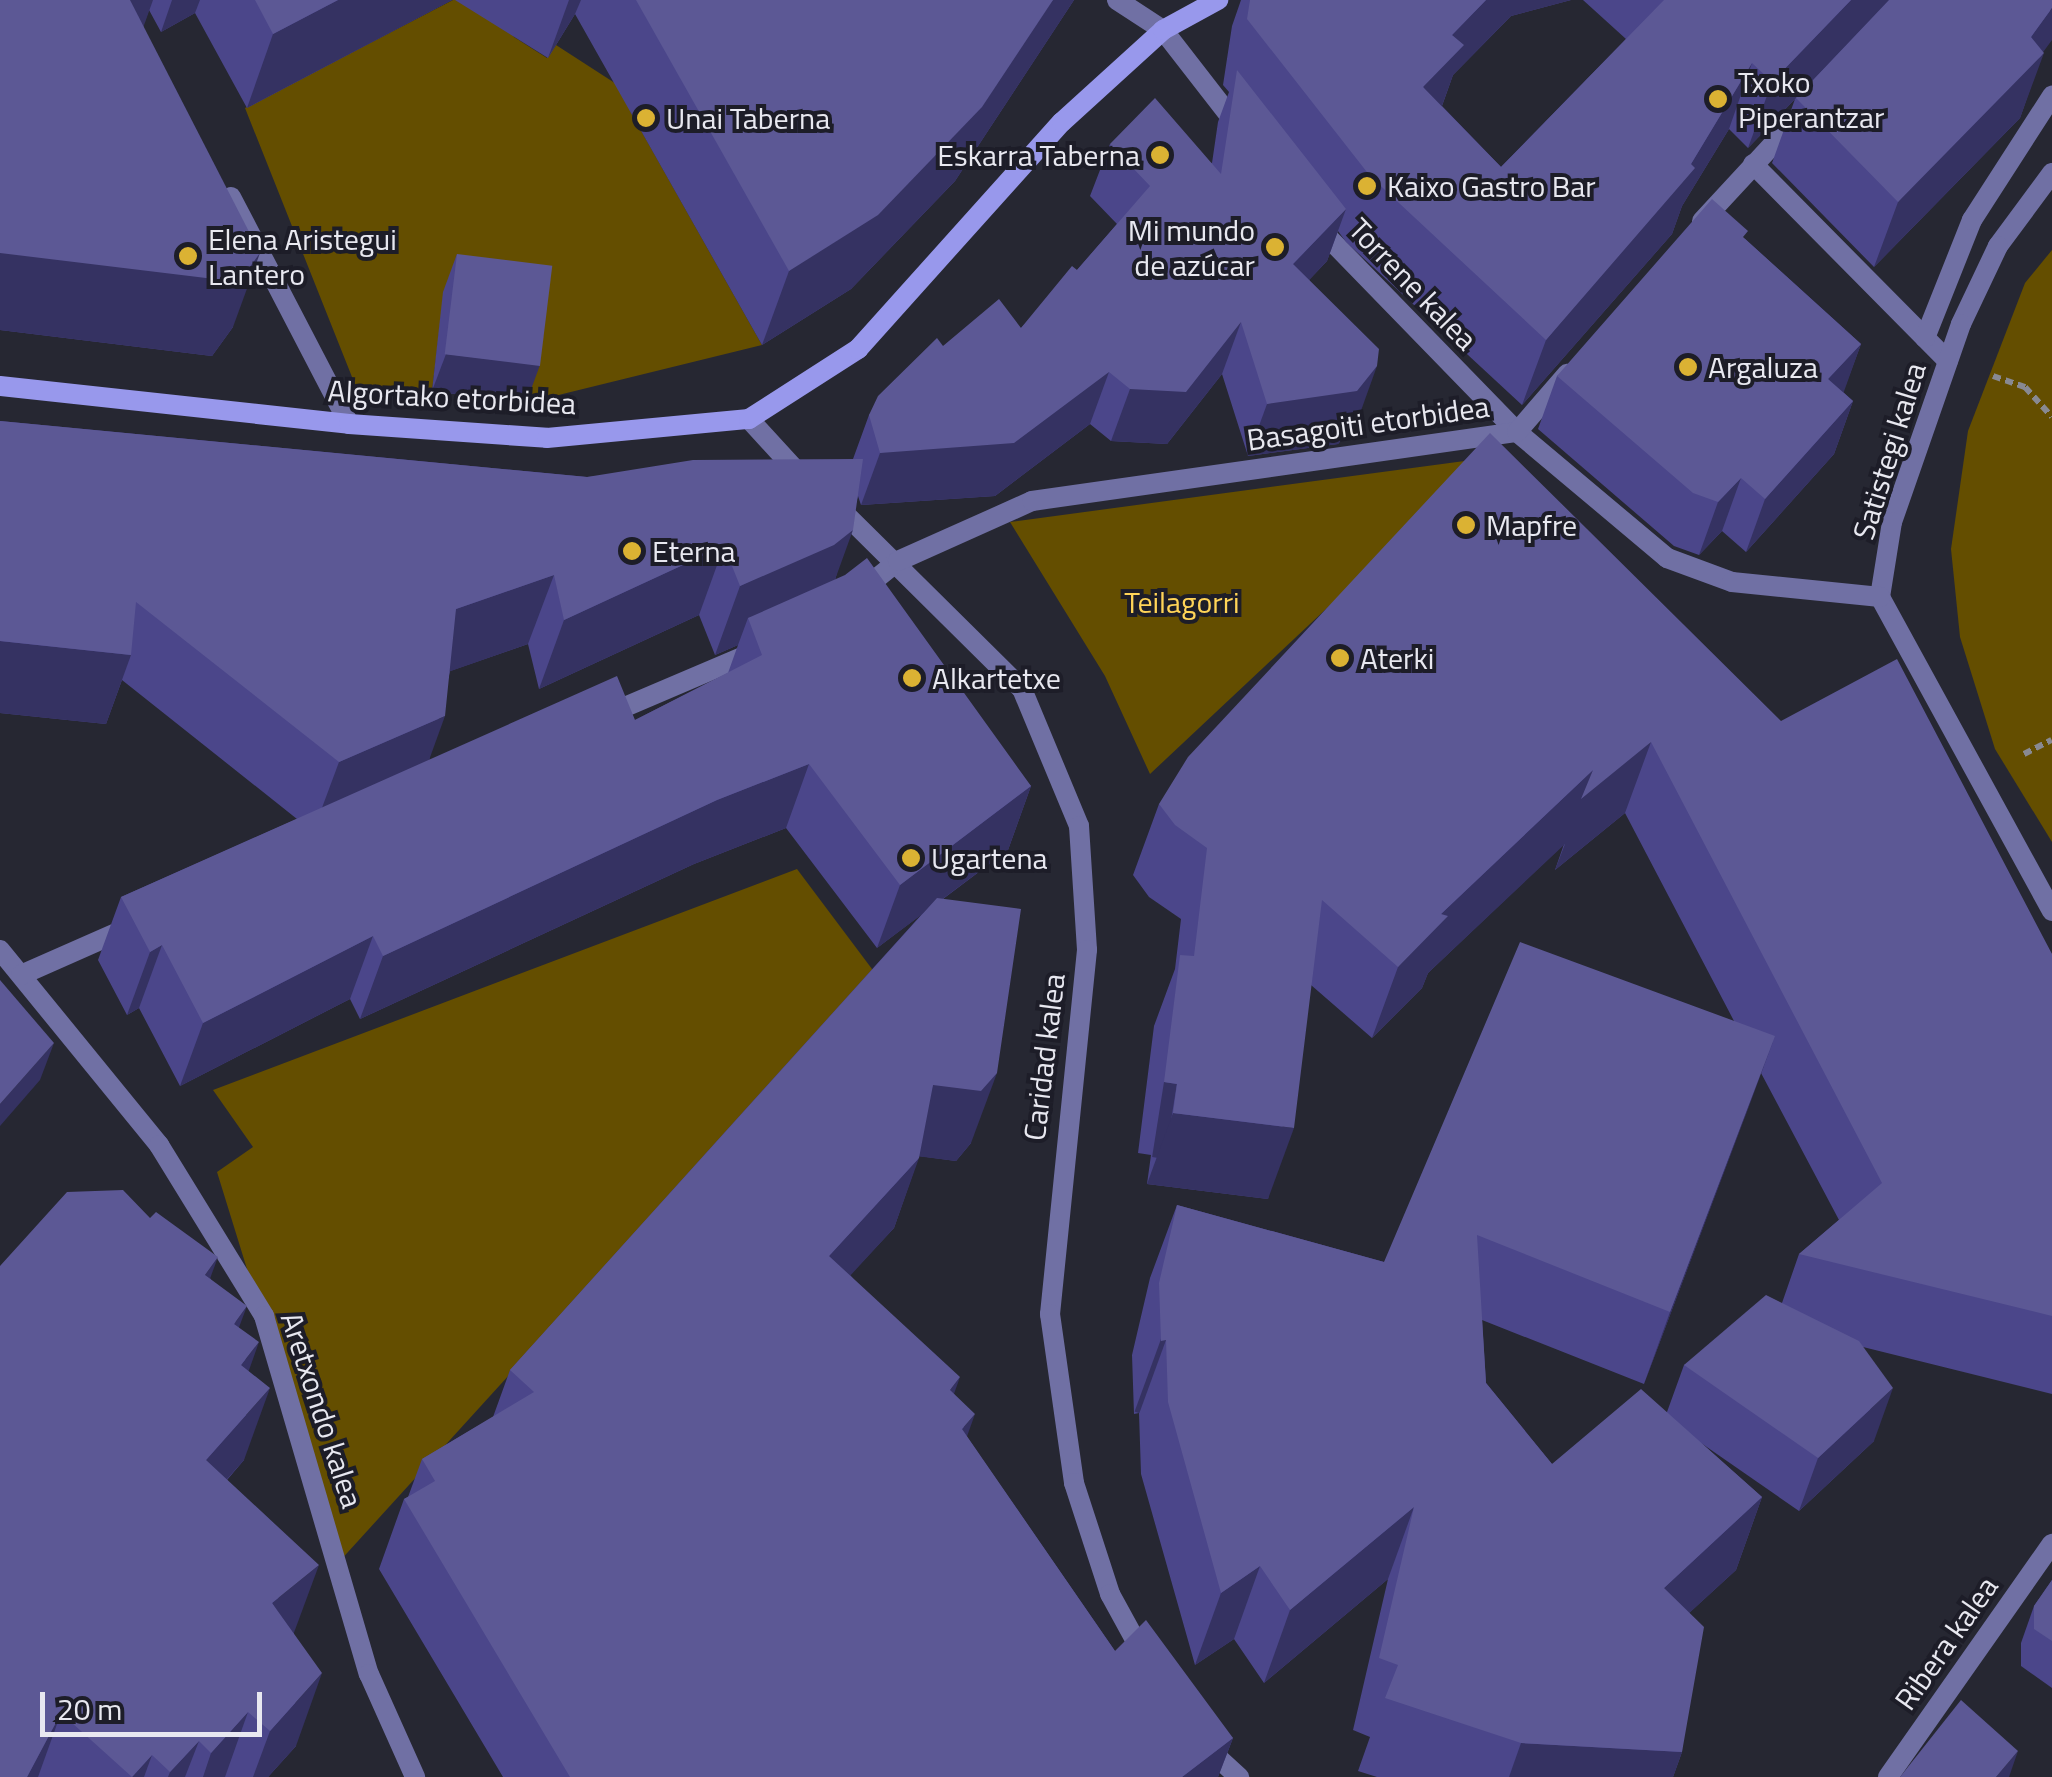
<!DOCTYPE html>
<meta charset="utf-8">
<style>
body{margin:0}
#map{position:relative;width:2052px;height:1777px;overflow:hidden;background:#262732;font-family:"Titillium Web",sans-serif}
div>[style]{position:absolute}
.green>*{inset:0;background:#644e00}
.path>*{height:6px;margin-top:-3px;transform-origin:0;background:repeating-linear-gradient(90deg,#888992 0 8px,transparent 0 13px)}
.street>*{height:20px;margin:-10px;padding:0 10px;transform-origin:10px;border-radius:10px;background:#7070a4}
.secondary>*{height:20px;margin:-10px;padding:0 10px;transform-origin:10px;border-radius:10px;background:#9898ec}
.wall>*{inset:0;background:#4b468a}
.shaded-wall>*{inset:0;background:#353262;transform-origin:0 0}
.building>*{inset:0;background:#5c5895;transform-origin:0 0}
.dots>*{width:28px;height:28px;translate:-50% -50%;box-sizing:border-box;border:5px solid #1d1d28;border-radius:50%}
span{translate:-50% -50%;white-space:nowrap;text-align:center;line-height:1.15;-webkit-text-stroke:8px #1d1d28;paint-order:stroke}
.poi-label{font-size:30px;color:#e8e8f0}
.left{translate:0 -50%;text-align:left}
.right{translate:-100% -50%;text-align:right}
.street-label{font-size:30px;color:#e8e8f0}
.park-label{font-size:30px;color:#ffd458}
.scale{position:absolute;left:40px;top:1692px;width:222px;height:45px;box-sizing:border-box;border:5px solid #e8e8f0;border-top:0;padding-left:12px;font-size:30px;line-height:35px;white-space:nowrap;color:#e8e8f0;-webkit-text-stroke:8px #1d1d28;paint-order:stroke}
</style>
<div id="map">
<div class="green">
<i style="clip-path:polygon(453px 0,494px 0,514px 37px,547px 58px,556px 45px,638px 98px,630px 111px,762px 345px,526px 403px,539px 303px,444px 292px,432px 391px,356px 387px,245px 108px)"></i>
<i style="clip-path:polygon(2052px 250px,2052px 842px,1995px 749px,1960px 637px,1951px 549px,1968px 431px,2025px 283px)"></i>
<i style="clip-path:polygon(1487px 458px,1150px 774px,1105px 676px,1010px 522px)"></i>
<i style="clip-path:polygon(797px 869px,875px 973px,338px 1563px,217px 1172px,253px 1147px,213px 1090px)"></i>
</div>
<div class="path">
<i style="left:1993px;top:376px;width:34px;rotate:19deg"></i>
<i style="left:2025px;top:387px;width:40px;rotate:48deg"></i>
<i style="left:2024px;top:754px;width:31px;rotate:-27deg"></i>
</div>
<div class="street">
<i style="left:1117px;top:0;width:55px;rotate:33.1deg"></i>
<i style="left:1163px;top:30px;width:124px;rotate:52.2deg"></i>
<i style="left:1753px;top:164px;width:277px;rotate:45.3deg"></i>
<i style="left:2052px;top:173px;width:91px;rotate:126.5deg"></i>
<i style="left:1998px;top:246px;width:86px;rotate:115.4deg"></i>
<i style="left:1961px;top:324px;width:210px;rotate:109.2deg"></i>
<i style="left:1892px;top:522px;width:76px;rotate:99.1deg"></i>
<i style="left:1880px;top:597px;width:358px;rotate:61.3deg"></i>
<i style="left:231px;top:197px;width:256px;rotate:62.5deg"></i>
<i style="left:1702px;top:221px;width:146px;rotate:-47.2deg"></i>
<i style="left:1316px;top:225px;width:289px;rotate:45.8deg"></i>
<i style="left:1517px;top:432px;width:196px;rotate:40deg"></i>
<i style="left:1667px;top:558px;width:69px;rotate:20.3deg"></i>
<i style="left:1732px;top:582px;width:149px;rotate:5.8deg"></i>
<i style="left:1925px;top:338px;width:127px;rotate:-68.3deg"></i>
<i style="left:1972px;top:220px;width:148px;rotate:-57.2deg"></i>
<i style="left:749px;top:419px;width:79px;rotate:47.6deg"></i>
<i style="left:836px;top:505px;width:262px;rotate:44.7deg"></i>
<i style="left:1022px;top:689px;width:148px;rotate:67.4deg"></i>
<i style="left:1079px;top:826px;width:124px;rotate:86.3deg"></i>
<i style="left:1087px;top:950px;width:366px;rotate:95.8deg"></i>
<i style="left:1050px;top:1314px;width:171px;rotate:81.9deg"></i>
<i style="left:1074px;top:1483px;width:117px;rotate:72deg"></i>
<i style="left:1110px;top:1594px;width:73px;rotate:61.3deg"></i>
<i style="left:861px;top:591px;width:48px;rotate:-39deg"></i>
<i style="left:898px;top:561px;width:147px;rotate:-24.1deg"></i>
<i style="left:1032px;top:501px;width:490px;rotate:-8.1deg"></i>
<i style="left:1517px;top:432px;width:77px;rotate:-49.2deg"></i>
<i style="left:606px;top:715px;width:161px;rotate:-23.1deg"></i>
<i style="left:0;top:950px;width:252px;rotate:50.8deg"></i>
<i style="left:159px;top:1145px;width:201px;rotate:58.4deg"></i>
<i style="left:264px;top:1316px;width:373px;rotate:73.7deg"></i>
<i style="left:369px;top:1674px;width:113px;rotate:65.9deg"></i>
<i style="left:21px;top:975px;width:121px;rotate:-23.8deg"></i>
<i style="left:1206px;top:1747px;width:45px;rotate:42.3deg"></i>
<i style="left:1888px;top:1777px;width:285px;rotate:-54.9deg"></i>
</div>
<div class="secondary">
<i style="left:0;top:386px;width:351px;rotate:6.2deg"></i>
<i style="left:349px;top:424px;width:198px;rotate:4deg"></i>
<i style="left:547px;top:438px;width:203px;rotate:-5.4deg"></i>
<i style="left:749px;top:419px;width:130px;rotate:-32.7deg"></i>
<i style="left:858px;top:349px;width:305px;rotate:-48.1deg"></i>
<i style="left:1062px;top:122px;width:137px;rotate:-42.3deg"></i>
<i style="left:1163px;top:30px;width:63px;rotate:-28.6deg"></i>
</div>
<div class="wall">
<i style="clip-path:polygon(0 0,452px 0,247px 108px,195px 13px,161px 32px,149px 10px,143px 26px,233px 327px,212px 356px,0 330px)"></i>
<i style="clip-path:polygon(455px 0,1074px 0,955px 181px,851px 289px,762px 345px,575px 14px,548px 58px)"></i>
<i style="clip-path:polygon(evenodd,1241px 0,1571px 0,1511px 16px,1453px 75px,1442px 106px,1501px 167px,1626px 39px,1583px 0,2052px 0,2043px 52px,2020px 118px,1874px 267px,1772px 163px,1795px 99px,1748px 148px,1729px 129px,1682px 206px,1672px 234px,1522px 405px,1346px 242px,1338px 231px,1327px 261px,1309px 280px,1358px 419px,1338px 444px,1248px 456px,1222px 374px,1167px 444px,1111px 441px,1090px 424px,995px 496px,861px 505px,858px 496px,835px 580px,1031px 786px,1008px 850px,943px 899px,971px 1143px,956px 1161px,919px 1156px,894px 1228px,850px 1275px,954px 1394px,967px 1437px,1115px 1651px,1233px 1738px,1218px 1777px,503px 1777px,379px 1569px,404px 1499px,408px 1497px,422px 1459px,493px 1417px,510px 1370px,922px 914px,877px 948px,786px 828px,694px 864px,360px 1019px,350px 999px,180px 1086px,139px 1008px,127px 1015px,98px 960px,121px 897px,297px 819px,122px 680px,106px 724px,0 713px,0 421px,587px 477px,853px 459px,869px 415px,943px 346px,1021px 328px,1077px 270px,1117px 224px,1090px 196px,1110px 144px,1212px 163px,1218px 122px,1229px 92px,1223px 85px,1232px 26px,1241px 0,699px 615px,715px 655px,738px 645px,728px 673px,635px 720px,429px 760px,450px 671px,528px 644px,539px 689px,699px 615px)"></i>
<i style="clip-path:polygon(1745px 239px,1861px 344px,1843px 392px,1853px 401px,1834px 454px,1746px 552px,1722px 531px,1699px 555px,1674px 546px,1538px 429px,1557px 376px)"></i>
<i style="clip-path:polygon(457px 254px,526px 403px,432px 391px,443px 292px)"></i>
<i style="clip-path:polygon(evenodd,1781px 721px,2052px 954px,2052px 1394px,1863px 1347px,1874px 1441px,1799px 1511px,1701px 1443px,1762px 1497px,1736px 1570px,1689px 1613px,1682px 1752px,1673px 1777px,1377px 1777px,1358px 1771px,1370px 1737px,1353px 1730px,1388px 1579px,1264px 1683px,1234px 1639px,1195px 1665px,1141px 1474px,1139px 1413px,1134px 1414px,1132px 1355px,1150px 1278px,1177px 1205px,1384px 1262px,1734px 1021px,1625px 813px,1555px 870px,1564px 844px,1428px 973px,1422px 988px,1372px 1038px,1311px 985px,1268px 1199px,1147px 1184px,1151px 1155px,1138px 1153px,1154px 1026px,1175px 969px,1181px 919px,1149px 897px,1133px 875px,1159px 804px,1781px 721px,1761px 1073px,1839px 1220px,1799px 1254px,1782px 1303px,1684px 1365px,1667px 1412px,1552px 1464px,1486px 1383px,1482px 1320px,1644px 1384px,1761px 1073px)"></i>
<i style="clip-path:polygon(210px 1278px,239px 1328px,248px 1371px,244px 1460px,227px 1480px,294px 1633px,296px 1746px,268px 1777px,0 1777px)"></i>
<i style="clip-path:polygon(2052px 1580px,2052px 1688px,2021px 1666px,2021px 1643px,2034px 1606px)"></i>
</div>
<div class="shaded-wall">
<i style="clip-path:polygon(122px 0,153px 0,137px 45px)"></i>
<i style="clip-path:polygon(172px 0,200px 0,195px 13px,161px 32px)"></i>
<i style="clip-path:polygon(338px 0,452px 0,247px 108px,273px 34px)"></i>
<i style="clip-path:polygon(569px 0,581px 0,575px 14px,548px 58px)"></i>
<i style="clip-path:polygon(1053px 0,1074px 0,955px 181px,851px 289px,762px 345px,789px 271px)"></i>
<i style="clip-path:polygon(1486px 0,1571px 0,1511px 16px,1453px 75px,1440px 111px,1423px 87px,1452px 35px)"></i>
<i style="clip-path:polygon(1851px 0,1890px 0,1748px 148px,1772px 82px)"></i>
<i style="clip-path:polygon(2052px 8px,2052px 40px,2038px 59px,2044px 53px,2020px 118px,1874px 267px,1898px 202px,2031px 37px)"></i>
<i style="clip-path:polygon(1752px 63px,1729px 129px,1682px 206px,1672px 234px,1522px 405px,1546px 340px,1691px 164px)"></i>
<i style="clip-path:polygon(1346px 209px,1327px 261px,1274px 317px,1293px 264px)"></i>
<i style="clip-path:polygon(0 253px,260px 253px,233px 327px,212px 356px,0 330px)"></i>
<i style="clip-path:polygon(1241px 322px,1222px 374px,1167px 444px,1111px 441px,1130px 389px)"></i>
<i style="clip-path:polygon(1861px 344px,1842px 397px,1828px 379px)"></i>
<i style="clip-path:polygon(446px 354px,540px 365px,526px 403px,432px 391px)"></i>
<i style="clip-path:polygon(1377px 366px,1358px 419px,1338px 444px,1248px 456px,1267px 404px)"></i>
<i style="clip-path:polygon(1109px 372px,1090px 424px,995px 496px,861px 505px,880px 453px)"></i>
<i style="clip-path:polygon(1853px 401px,1834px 454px,1746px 552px,1765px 499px)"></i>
<i style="clip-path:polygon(1741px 478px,1722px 531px,1699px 555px,1718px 502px)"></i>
<i style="clip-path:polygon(853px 530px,828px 599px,748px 618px,738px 645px,715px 655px,740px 586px)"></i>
<i style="clip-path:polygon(724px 546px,699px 615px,539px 689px,564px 620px)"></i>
<i style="clip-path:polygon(554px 575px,528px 644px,431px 678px,456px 609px)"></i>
<i style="clip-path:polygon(0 641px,131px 655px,106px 724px,0 713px)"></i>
<i style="clip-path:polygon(445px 716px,420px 785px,313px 832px,339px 762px)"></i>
<i style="clip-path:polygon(1651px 742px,1625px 813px,1555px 870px,1565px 844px,1428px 973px,1422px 988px,1372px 1038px,1398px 967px,1441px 914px,1593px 770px)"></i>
<i style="clip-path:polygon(809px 764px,786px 828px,694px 864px,360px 1019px,383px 956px,717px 800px)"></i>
<i style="clip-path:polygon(1031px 786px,1008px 850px,877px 948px,900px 885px)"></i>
<i style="clip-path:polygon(373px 936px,350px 999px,180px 1086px,203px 1023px)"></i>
<i style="clip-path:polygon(162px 945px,139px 1008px,127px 1015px,150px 952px)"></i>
<i style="clip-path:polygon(1775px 1036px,1748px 1109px,1644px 1384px,1670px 1312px)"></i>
<i style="clip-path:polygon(54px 1043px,40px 1080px,0 1126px,0 1104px)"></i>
<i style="clip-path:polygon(997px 1073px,971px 1143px,956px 1161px,908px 1155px,933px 1085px)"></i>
<i style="left:1164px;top:1082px;width:13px;height:76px;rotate:9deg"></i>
<i style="clip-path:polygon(1173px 1113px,1294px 1128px,1268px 1199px,1147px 1184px)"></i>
<i style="clip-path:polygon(919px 1158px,894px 1228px,804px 1326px,829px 1256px)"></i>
<i style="clip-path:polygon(218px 1257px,191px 1330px,205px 1275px)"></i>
<i style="clip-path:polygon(247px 1306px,220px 1378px,234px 1324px)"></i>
<i style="left:1166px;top:1340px;width:78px;height:5px;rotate:110deg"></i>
<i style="clip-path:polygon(259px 1342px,233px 1415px,241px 1365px)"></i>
<i style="clip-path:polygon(960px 1377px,935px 1447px,950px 1390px)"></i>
<i style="clip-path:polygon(270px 1388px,244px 1460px,179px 1533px,206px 1460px)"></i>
<i style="clip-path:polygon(1893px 1388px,1874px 1441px,1799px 1511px,1818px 1458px)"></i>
<i style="clip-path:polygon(975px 1414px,950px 1484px,962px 1429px)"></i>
<i style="clip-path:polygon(1762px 1497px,1736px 1570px,1637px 1661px,1664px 1588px)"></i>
<i style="clip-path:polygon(1414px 1507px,1388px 1579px,1264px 1683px,1290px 1610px)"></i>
<i style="clip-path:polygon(319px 1565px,292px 1638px,272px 1603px)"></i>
<i style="clip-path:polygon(1260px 1566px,1234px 1639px,1195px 1665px,1221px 1593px)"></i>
<i style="clip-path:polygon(322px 1673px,296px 1746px,268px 1777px,253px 1777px,270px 1731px)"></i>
<i style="clip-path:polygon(248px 1712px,225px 1777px,203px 1777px,211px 1753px)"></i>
<i style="clip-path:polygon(61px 1713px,38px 1777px,27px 1777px)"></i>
<i style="clip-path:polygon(1233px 1738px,1218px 1777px,1182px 1777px)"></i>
<i style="clip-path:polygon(199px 1741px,185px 1777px,168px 1777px,170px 1772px)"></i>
<i style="clip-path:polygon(1521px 1743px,1682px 1752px,1673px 1777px,1509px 1777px)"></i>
<i style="clip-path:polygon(2018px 1751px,2009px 1777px,1996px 1777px)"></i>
<i style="clip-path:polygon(152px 1755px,144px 1777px,132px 1777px)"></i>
</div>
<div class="building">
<i style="clip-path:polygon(0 0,130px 0,260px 253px,239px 282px,0 253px)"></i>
<i style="clip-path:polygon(255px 0,338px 0,273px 34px)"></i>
<i style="clip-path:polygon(636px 0,1053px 0,982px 107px,878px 215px,789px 271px)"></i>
<i style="clip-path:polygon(1250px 0,1486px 0,1452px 35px,1464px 45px,1423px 87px,1501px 167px,1664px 0,1851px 0,1772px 82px,1752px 63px,1691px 164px,1695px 168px,1546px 340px,1370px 176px,1247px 19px)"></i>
<i style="clip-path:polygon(1889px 0,2052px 0,2052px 8px,2031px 37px,2044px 53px,1898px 202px,1796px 98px)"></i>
<i style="clip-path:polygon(1237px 70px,1346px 209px,1293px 264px,1379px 349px,1377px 366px,1357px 391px,1267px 404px,1241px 322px,1186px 392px,1130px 389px,1109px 372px,1014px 443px,880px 453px,869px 415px,878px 396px,937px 338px,943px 346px,999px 299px,1021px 328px,1072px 266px,1077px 270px,1150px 186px,1110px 144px,1155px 98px,1221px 174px)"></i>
<i style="clip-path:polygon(1712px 199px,1748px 231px,1743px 237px,1861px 344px,1828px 379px,1853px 401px,1765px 499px,1741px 478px,1718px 502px,1693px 493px,1557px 376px)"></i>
<i style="left:457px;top:254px;width:96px;height:101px;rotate:7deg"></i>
<i style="clip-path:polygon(0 421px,587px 477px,693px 460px,863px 459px,853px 530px,834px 545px,740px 586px,724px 546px,564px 620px,554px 575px,456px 609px,445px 716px,339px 762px,136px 602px,131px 655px,0 641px)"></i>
<i style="clip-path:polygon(1490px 433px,1781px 721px,1897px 659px,2052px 954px,2052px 1316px,1799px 1254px,1882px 1183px,1651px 742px,1581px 799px,1593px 770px,1441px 914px,1448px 916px,1398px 967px,1322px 900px,1294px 1128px,1173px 1113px,1177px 1084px,1164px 1082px,1180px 955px,1194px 956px,1207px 848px,1175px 825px,1159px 804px,1188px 757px)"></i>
<i style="clip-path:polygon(867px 558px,1031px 786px,900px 885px,809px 764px,717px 800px,383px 956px,373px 936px,203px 1023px,162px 945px,150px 952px,121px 897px,617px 676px,635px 720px,762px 655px,748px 618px,845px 575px)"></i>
<i style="clip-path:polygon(937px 898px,1021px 909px,997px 1073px,981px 1091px,933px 1085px,919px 1158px,829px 1256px,960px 1377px,950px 1390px,975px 1414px,962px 1429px,1115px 1651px,1146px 1620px,1233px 1738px,1182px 1777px,570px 1777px,404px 1499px,435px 1481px,422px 1459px,534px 1392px,510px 1370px)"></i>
<i style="clip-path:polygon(1520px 942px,1775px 1036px,1670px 1312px,1477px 1235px,1486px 1383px,1552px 1464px,1641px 1389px,1762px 1497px,1664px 1588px,1704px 1627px,1682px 1752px,1521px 1743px,1385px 1698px,1398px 1665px,1379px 1658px,1414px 1507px,1290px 1610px,1260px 1566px,1221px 1593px,1168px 1402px,1166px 1340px,1161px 1341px,1159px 1283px,1177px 1205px,1384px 1262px)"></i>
<i style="clip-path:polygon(0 980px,54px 1043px,0 1104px)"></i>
<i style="clip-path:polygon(123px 1190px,150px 1218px,156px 1212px,218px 1257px,205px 1275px,247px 1306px,234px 1324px,259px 1342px,241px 1365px,270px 1388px,206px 1460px,319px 1565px,272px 1603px,322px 1673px,270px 1731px,248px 1712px,211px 1753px,199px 1741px,170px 1772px,152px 1755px,132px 1777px,61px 1713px,27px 1777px,0 1777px,0 1266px,67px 1192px)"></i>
<i style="clip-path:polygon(1766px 1295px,1859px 1341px,1893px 1388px,1818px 1458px,1684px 1365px)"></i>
<i style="clip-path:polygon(2052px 1580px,2052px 1641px,2034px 1629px,2034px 1606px)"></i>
<i style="clip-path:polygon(1961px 1700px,2018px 1751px,1996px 1777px,1900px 1777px)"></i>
</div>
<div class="dots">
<i style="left:1718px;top:99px;background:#dbb233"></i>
<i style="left:646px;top:118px;background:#dbb233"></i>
<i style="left:1160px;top:155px;background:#dbb233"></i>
<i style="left:1367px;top:186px;background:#dbb233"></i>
<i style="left:1275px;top:247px;background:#dbb233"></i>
<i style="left:188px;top:256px;background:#dbb233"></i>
<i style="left:1688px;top:367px;background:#dbb233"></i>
<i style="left:1466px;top:525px;background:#dbb233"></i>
<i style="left:632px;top:551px;background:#dbb233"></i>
<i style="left:1340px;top:658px;background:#dbb233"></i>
<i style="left:912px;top:678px;background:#dbb233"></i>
<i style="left:911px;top:858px;background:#dbb233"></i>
</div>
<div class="poi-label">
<span class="left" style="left:1738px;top:99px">Txoko<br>Piperantzar</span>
<span class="left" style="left:666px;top:118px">Unai Taberna</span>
<span class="right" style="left:1140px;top:155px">Eskarra Taberna</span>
<span class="left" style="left:1387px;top:186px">Kaixo Gastro Bar</span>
<span class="right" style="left:1255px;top:247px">Mi mundo<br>de azúcar</span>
<span class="left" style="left:208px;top:256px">Elena Aristegui<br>Lantero</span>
<span class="left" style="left:1708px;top:367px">Argaluza</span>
<span class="left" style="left:1486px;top:525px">Mapfre</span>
<span class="left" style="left:652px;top:551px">Eterna</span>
<span class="left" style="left:1360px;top:658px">Aterki</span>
<span class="left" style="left:932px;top:678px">Alkartetxe</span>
<span class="left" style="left:931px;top:858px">Ugartena</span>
</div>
<div class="street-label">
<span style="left:1413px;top:284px;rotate:46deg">Torrene kalea</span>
<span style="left:452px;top:397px;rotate:3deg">Algortako etorbidea</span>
<span style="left:1368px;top:423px;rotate:-8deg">Basagoiti etorbidea</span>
<span style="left:1889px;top:451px;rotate:-73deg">Satistegi kalea</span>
<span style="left:1044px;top:1057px;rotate:-83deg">Caridad kalea</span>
<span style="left:322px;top:1410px;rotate:72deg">Aretxondo kalea</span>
<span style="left:1946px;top:1643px;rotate:-55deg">Ribera kalea</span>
</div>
<div class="park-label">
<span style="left:1182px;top:602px">Teilagorri</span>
</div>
<div class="scale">20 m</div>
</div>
